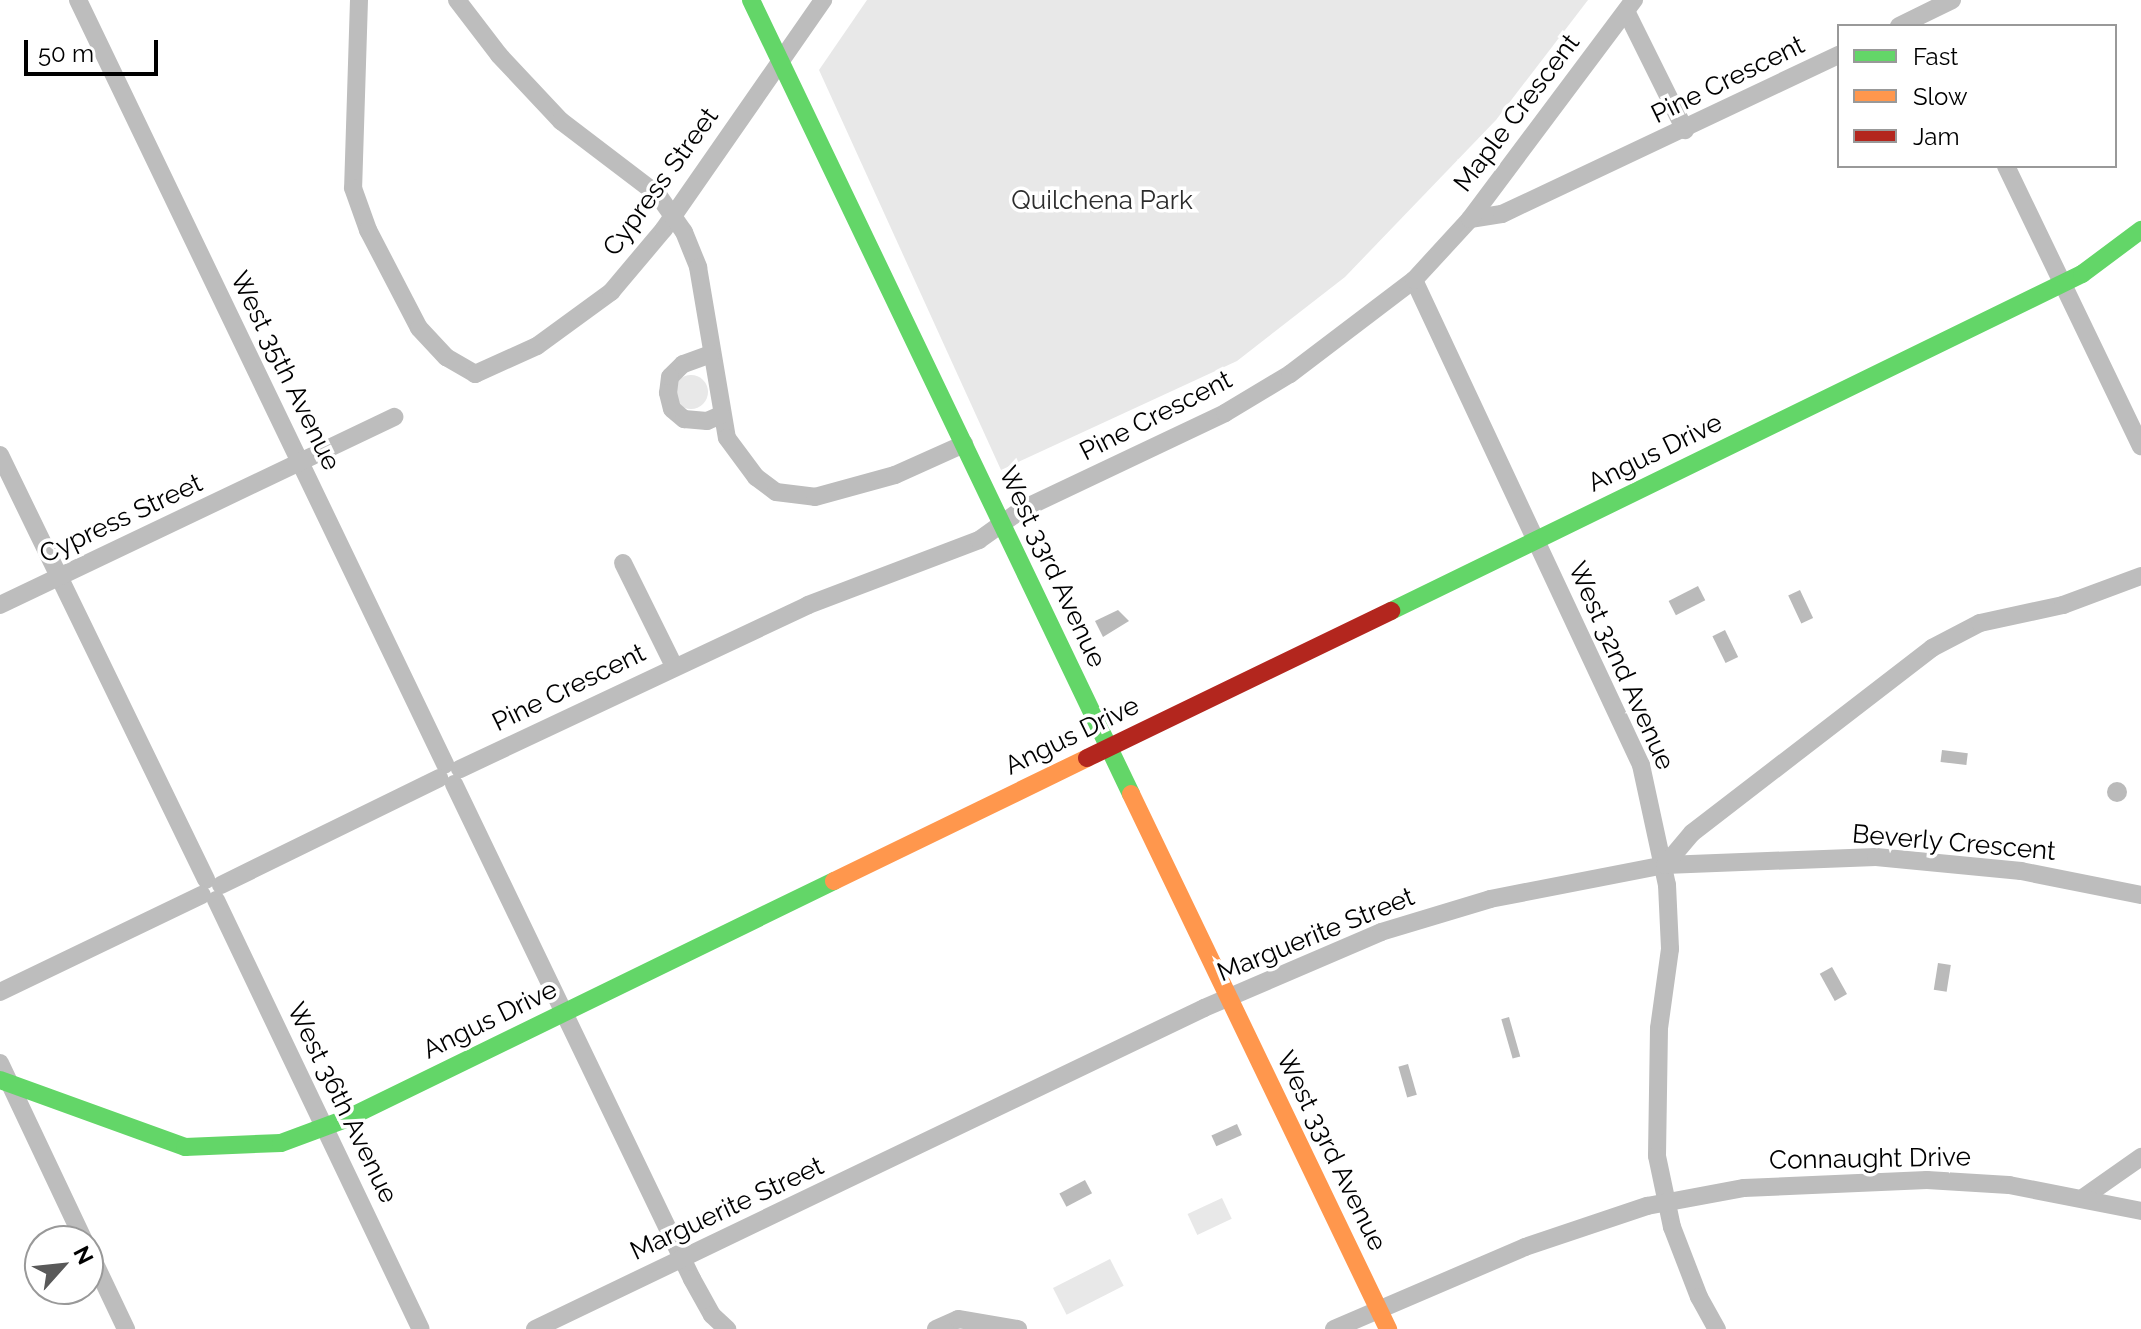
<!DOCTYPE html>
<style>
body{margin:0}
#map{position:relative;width:2141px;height:1329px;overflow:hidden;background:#fff;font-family:Raleway,sans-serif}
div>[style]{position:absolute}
.green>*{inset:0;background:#e8e8e8;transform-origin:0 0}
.round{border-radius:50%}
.water>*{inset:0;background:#bababa;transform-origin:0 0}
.street>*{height:18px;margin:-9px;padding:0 9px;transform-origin:9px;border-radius:9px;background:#bdbdbd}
.fast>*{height:18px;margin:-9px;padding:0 9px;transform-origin:9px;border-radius:9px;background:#63d668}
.slow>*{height:18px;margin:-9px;padding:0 9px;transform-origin:9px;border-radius:9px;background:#ff974d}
.jam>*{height:18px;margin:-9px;padding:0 9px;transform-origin:9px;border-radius:9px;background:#b3261e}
span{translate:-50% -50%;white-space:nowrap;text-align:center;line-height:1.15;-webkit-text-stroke:7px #fff;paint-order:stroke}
.street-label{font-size:26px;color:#000}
.park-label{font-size:26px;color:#2c2c2c}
.legend{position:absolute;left:1837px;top:24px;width:280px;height:144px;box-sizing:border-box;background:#fff;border:2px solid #999;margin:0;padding:10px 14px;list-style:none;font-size:24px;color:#000}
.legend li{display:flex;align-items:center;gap:16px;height:40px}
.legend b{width:40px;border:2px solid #999}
.north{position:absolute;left:24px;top:1225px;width:80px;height:80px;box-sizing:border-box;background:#fff;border:2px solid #999;border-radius:50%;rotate:63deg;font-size:22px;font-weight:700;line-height:32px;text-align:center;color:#000}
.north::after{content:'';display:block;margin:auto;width:28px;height:36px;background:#595959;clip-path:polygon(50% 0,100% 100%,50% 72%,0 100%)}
.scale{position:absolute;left:24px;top:40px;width:134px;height:36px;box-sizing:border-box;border:4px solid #000;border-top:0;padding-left:10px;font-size:24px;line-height:28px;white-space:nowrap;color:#000;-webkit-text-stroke:6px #fff;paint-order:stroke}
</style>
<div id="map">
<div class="green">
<i style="clip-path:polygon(867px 0,1588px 0,1496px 120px,1345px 277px,1237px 361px,1001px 470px,819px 70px)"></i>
<i class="round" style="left:674px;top:375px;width:34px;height:34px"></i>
<i style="left:1222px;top:1198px;width:23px;height:38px;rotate:65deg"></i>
<i style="left:1110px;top:1259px;width:30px;height:64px;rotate:63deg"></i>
</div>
<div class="water">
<i style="left:1698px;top:586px;width:16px;height:33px;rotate:63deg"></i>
<i style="left:1800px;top:590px;width:31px;height:13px;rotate:65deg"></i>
<i style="clip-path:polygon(1118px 610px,1129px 621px,1103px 637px,1095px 621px)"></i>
<i style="left:1725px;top:630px;width:30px;height:14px;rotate:64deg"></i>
<i style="left:1942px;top:750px;width:26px;height:12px;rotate:7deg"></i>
<i class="round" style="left:2107px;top:782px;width:20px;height:20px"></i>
<i style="left:1938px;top:963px;width:13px;height:27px;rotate:9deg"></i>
<i style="left:1832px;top:967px;width:31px;height:14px;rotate:61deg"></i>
<i style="left:1509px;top:1017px;width:41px;height:8px;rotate:74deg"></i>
<i style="left:1408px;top:1064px;width:32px;height:10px;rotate:74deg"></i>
<i style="left:1237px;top:1124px;width:12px;height:28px;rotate:66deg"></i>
<i style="left:1085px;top:1180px;width:15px;height:29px;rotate:62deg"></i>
</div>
<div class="street">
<i style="left:78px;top:0;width:848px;rotate:64.34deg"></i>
<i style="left:359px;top:0;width:188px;rotate:91.8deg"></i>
<i style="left:353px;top:188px;width:45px;rotate:70.3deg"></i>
<i style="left:368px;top:230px;width:110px;rotate:62.5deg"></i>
<i style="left:419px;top:328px;width:40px;rotate:47deg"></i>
<i style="left:446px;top:357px;width:34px;rotate:30deg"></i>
<i style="left:475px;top:374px;width:68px;rotate:-24.3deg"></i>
<i style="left:537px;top:346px;width:92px;rotate:-36.1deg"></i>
<i style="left:611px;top:292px;width:82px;rotate:-49.9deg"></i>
<i style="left:664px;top:229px;width:279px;rotate:-55.2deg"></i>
<i style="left:457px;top:0;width:69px;rotate:52.6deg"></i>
<i style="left:499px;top:55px;width:91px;rotate:46.8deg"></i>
<i style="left:561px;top:121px;width:122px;rotate:37.3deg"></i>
<i style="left:658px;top:195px;width:45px;rotate:54.9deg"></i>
<i style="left:684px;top:232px;width:38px;rotate:68deg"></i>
<i style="left:698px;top:267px;width:173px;rotate:80.4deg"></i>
<i style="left:727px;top:438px;width:49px;rotate:53.4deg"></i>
<i style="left:756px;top:477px;width:25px;rotate:37deg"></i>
<i style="left:776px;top:492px;width:39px;rotate:7deg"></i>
<i style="left:815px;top:497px;width:83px;rotate:-15.4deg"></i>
<i style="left:895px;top:475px;width:76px;rotate:-24.2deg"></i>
<i style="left:1626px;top:11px;width:133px;rotate:63.6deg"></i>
<i style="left:1899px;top:26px;width:59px;rotate:-26.1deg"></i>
<i style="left:2006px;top:166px;width:311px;rotate:64.3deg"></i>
<i style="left:1470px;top:219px;width:32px;rotate:-9deg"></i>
<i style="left:1502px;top:214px;width:373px;rotate:-25.3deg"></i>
<i style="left:1414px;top:280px;width:535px;rotate:64.92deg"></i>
<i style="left:1641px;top:765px;width:123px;rotate:77.8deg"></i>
<i style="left:1667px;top:885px;width:64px;rotate:87.3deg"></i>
<i style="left:1670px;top:949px;width:80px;rotate:97.9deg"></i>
<i style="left:1659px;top:1028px;width:128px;rotate:90.9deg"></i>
<i style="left:1657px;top:1156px;width:73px;rotate:78.1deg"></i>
<i style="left:1672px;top:1227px;width:75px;rotate:68.9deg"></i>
<i style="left:1699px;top:1297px;width:37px;rotate:61deg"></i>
<i style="left:711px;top:354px;width:30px;rotate:160deg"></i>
<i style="left:683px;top:364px;width:18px;rotate:135deg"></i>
<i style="left:670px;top:377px;width:16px;rotate:97deg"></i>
<i style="left:668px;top:393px;width:16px;rotate:76deg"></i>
<i style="left:672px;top:409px;width:16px;rotate:40deg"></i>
<i style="left:684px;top:419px;width:23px;rotate:5deg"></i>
<i style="left:707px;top:421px;width:15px;rotate:-23deg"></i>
<i style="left:0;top:455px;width:472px;rotate:64.1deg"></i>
<i style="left:623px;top:563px;width:115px;rotate:63.7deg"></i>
<i style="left:0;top:605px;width:437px;rotate:-25.5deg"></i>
<i style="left:460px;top:769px;width:385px;rotate:-25.2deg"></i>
<i style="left:808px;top:605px;width:183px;rotate:-20.8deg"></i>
<i style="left:979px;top:540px;width:52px;rotate:-35.5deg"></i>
<i style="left:1021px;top:510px;width:226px;rotate:-25.4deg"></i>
<i style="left:1225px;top:413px;width:76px;rotate:-31deg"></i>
<i style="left:1290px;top:374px;width:156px;rotate:-37.2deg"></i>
<i style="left:1414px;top:280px;width:83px;rotate:-47.4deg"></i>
<i style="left:1470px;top:219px;width:274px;rotate:-53.2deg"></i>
<i style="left:454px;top:784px;width:549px;rotate:64.32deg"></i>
<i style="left:692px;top:1279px;width:41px;rotate:60.9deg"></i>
<i style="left:712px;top:1315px;width:21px;rotate:43deg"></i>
<i style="left:1665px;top:865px;width:211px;rotate:-2.2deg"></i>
<i style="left:1876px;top:857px;width:146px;rotate:5.5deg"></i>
<i style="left:2021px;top:871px;width:122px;rotate:11.3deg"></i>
<i style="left:221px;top:885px;width:243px;rotate:-26.1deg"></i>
<i style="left:216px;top:900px;width:475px;rotate:64.5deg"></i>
<i style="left:0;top:992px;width:224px;rotate:-25.7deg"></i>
<i style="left:0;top:1063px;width:197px;rotate:64.7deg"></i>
<i style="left:2084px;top:1197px;width:70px;rotate:-35.1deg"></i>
<i style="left:88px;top:1249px;width:89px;rotate:64.6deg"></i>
<i style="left:535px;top:1329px;width:742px;rotate:-25.63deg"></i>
<i style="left:1204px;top:1008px;width:193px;rotate:-23.2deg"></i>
<i style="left:1381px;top:932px;width:114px;rotate:-16.8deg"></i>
<i style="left:1490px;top:899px;width:178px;rotate:-11deg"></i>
<i style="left:1665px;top:865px;width:42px;rotate:-49.8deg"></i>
<i style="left:1692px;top:833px;width:303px;rotate:-37.6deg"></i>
<i style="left:1932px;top:648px;width:54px;rotate:-27.5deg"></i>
<i style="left:1980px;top:623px;width:85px;rotate:-12.2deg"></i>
<i style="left:2063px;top:605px;width:83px;rotate:-20.4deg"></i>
<i style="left:936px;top:1329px;width:24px;rotate:-24deg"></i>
<i style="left:958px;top:1319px;width:61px;rotate:9.5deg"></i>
<i style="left:1334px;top:1329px;width:208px;rotate:-23.2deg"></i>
<i style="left:1525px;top:1247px;width:129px;rotate:-18.6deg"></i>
<i style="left:1647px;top:1206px;width:99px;rotate:-10.5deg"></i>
<i style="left:1744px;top:1188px;width:183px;rotate:-2.5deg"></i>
<i style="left:1927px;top:1180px;width:82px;rotate:3.5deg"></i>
<i style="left:2009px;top:1185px;width:135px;rotate:11.1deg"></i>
</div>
<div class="fast">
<i style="left:751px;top:0;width:880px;rotate:64.42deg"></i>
<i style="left:1391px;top:611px;width:769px;rotate:-26deg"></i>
<i style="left:2082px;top:274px;width:74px;rotate:-36.7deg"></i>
<i style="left:0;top:1080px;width:197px;rotate:19.9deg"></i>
<i style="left:185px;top:1147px;width:96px;rotate:-2.4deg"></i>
<i style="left:281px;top:1143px;width:69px;rotate:-20.3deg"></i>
<i style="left:346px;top:1119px;width:543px;rotate:-26deg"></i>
</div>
<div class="slow">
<i style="left:1131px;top:794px;width:594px;rotate:64.34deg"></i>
<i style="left:834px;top:881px;width:281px;rotate:-25.9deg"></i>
</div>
<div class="jam">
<i style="left:1087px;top:758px;width:338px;rotate:-25.8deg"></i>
</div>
<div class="street-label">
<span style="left:1728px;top:80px;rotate:-26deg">Pine Crescent</span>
<span style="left:1517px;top:113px;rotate:-53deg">Maple Crescent</span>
<span style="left:661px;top:182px;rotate:-54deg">Cypress Street</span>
<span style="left:285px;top:371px;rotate:64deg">West 35th Avenue</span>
<span style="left:1156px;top:416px;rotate:-27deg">Pine Crescent</span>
<span style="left:1655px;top:453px;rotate:-26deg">Angus Drive</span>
<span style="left:121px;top:519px;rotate:-25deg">Cypress Street</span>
<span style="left:1052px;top:567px;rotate:65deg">West 33rd Avenue</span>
<span style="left:1621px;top:666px;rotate:66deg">West 32nd Avenue</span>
<span style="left:569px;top:688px;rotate:-26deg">Pine Crescent</span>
<span style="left:1072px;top:736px;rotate:-26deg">Angus Drive</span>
<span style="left:1954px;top:843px;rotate:5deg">Beverly Crescent</span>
<span style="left:1316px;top:935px;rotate:-22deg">Marguerite Street</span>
<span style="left:490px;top:1020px;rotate:-26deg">Angus Drive</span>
<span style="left:342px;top:1103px;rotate:64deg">West 36th Avenue</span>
<span style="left:1331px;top:1151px;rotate:64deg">West 33rd Avenue</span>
<span style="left:1870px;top:1159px;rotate:-1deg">Connaught Drive</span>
<span style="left:727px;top:1209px;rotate:-25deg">Marguerite Street</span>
</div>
<div class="park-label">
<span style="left:1102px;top:201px">Quilchena Park</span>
</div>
<ul class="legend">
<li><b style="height:10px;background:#63d668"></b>Fast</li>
<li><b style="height:10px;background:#ff974d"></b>Slow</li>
<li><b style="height:10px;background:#b3261e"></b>Jam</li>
</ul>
<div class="north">N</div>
<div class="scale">50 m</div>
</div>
